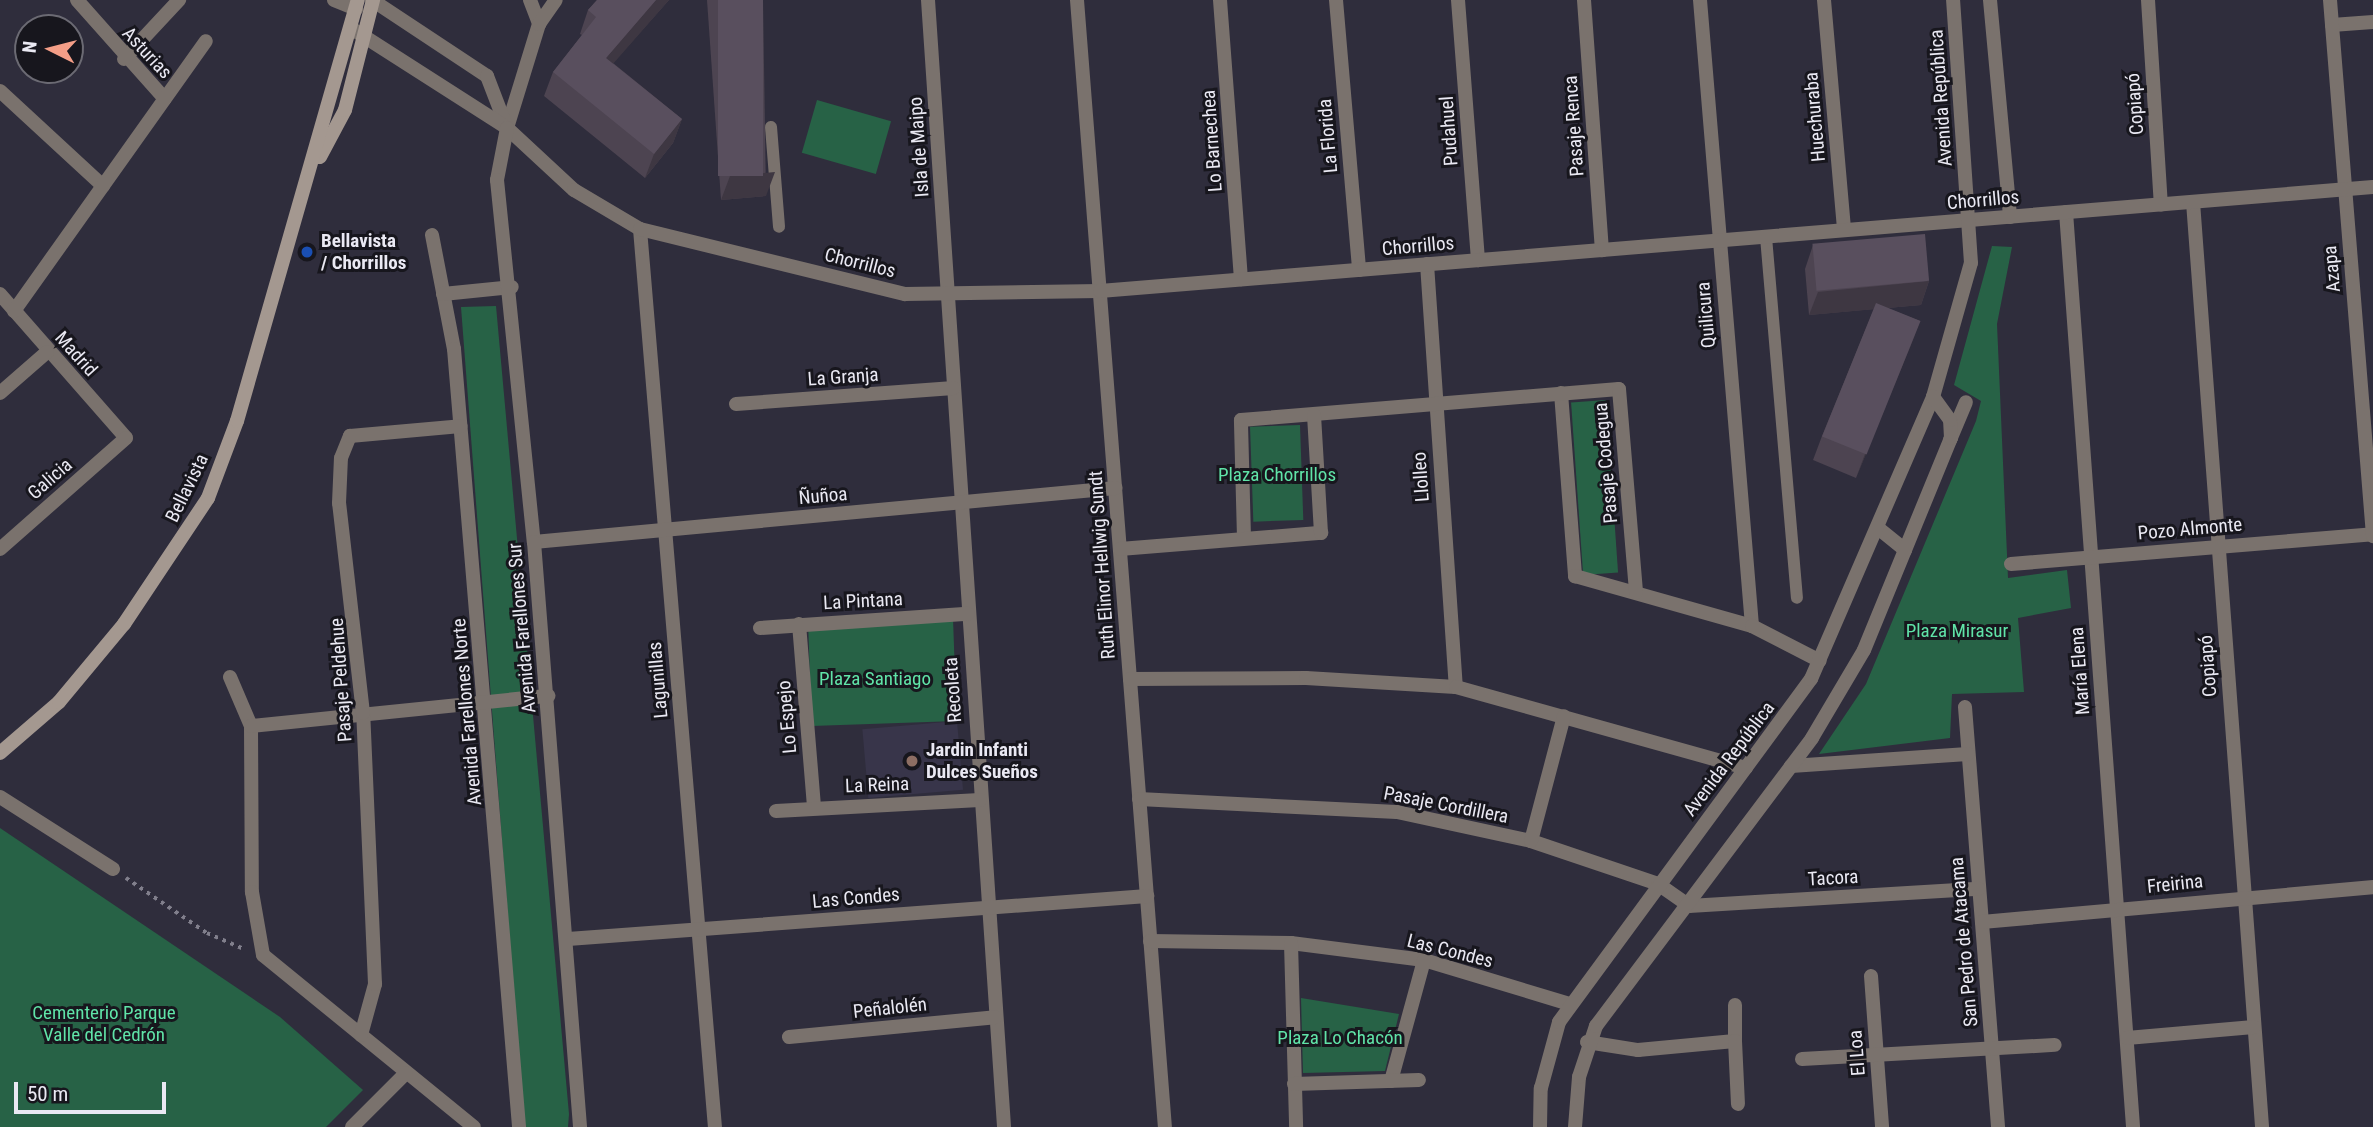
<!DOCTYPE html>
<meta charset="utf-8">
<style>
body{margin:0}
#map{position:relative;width:2373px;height:1127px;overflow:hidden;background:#2f2d3c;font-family:"Roboto Condensed",sans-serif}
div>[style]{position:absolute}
.built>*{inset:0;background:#38354a;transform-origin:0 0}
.green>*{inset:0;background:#276246;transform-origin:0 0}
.path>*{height:3.5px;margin-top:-1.75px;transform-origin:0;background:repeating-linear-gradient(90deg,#817f8c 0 3.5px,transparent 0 8.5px)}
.service>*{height:12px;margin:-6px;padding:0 6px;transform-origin:6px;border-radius:6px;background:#7a726d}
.minor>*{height:14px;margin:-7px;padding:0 7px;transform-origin:7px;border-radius:7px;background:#7a726d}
.tertiary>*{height:14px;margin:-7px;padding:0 7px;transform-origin:7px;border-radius:7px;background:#7a726d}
.secondary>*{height:14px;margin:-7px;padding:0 7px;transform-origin:7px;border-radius:7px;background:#a49890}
.wall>*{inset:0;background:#4d4451}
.shaded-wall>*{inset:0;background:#3e3742}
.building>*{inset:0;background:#594f5e;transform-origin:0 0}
.dots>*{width:19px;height:19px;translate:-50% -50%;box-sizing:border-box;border:4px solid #17161d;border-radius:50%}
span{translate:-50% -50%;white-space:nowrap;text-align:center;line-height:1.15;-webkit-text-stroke:6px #17161d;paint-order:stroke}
.street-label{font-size:19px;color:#eae9f3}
.poi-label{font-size:19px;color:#eae9f3;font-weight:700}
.left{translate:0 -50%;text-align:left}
.park-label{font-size:19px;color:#60e4a8}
.north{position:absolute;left:14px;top:14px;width:70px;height:70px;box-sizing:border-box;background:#17161d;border:2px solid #6b6a73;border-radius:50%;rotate:276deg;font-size:19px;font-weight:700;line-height:28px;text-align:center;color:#eae9f3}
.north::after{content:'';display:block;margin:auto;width:24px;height:32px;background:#f49e87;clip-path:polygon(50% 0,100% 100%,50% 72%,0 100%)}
.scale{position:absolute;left:14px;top:1082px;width:152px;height:32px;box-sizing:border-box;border:4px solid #eae9f3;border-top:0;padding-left:9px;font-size:21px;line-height:24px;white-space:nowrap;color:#eae9f3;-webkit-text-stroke:5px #17161d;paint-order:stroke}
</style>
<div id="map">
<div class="built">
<i style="left:957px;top:721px;width:69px;height:95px;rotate:85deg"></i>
</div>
<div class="green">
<i style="left:817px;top:100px;width:77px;height:55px;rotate:16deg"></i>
<i style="clip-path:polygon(1992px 246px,2012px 247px,1997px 324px,2008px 578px,2067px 570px,2071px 608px,2018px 618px,2024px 692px,1952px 694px,1950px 738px,1819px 754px,1866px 684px,1976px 421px,1981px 401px,1954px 385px)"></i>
<i style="clip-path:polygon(496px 306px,569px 1114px,568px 1127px,524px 1127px,461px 307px)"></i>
<i style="left:1606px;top:400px;width:173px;height:35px;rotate:86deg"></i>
<i style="left:1300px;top:425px;width:95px;height:50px;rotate:88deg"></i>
<i style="left:953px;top:618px;width:103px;height:145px;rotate:88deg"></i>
<i style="clip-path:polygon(0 828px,280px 1017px,363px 1090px,326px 1127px,0 1127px)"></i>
<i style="clip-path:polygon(1301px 998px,1399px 1014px,1385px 1071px,1303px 1073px)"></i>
</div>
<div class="path">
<i style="left:126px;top:878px;width:98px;rotate:34.2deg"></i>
<i style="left:207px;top:933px;width:40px;rotate:23.4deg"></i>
</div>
<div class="service">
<i style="left:771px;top:127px;width:100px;rotate:85.4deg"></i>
<i style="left:1766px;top:237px;width:362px;rotate:85.1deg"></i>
</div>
<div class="minor">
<i style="left:77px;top:0;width:132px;rotate:48.4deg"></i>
<i style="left:334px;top:0;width:24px;rotate:22deg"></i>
<i style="left:530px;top:0;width:26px;rotate:69deg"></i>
<i style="left:928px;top:0;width:1130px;rotate:86.14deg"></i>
<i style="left:1077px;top:0;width:1130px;rotate:85.54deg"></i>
<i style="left:1220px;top:0;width:280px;rotate:85.7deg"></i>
<i style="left:1336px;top:0;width:271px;rotate:85.1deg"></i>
<i style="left:1458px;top:0;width:261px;rotate:85.6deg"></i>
<i style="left:1584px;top:0;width:251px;rotate:85.9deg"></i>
<i style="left:1700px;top:0;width:628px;rotate:85.25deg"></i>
<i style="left:1824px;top:0;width:231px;rotate:85deg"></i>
<i style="left:2148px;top:0;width:205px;rotate:86.4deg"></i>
<i style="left:2332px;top:25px;width:41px;rotate:-4.2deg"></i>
<i style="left:124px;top:59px;width:81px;rotate:-47deg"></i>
<i style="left:0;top:91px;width:140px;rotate:42.7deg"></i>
<i style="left:507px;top:128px;width:109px;rotate:-72.9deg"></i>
<i style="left:539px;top:24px;width:29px;rotate:-55deg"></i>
<i style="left:2193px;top:202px;width:928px;rotate:85.73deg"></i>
<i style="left:2066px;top:212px;width:917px;rotate:85.81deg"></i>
<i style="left:640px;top:229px;width:901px;rotate:85.23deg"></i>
<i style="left:432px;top:235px;width:116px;rotate:79.1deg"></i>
<i style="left:454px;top:349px;width:781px;rotate:85.22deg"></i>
<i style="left:1427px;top:264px;width:424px;rotate:86.1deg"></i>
<i style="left:0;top:294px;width:191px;rotate:48.8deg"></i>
<i style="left:126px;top:438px;width:168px;rotate:138.6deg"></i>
<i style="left:443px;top:294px;width:69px;rotate:-5.8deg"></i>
<i style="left:14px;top:311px;width:331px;rotate:-54.6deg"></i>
<i style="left:0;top:393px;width:62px;rotate:-41.1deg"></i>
<i style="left:1561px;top:393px;width:184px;rotate:85.6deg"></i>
<i style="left:1575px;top:576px;width:184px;rotate:15.8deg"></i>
<i style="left:1752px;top:626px;width:76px;rotate:27.2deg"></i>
<i style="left:736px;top:404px;width:218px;rotate:-4.2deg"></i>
<i style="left:1950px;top:440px;width:41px;rotate:-67.2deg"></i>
<i style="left:1244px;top:538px;width:118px;rotate:-91.5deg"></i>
<i style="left:1241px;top:420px;width:379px;rotate:-4.7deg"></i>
<i style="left:1619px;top:389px;width:204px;rotate:85.2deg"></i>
<i style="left:534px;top:542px;width:584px;rotate:-5.31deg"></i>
<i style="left:1120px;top:549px;width:202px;rotate:-4.6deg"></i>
<i style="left:1321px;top:533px;width:118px;rotate:-93.4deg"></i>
<i style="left:2011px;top:564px;width:363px;rotate:-4.7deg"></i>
<i style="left:799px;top:624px;width:184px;rotate:85.3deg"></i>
<i style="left:760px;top:628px;width:208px;rotate:-3.9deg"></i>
<i style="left:230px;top:677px;width:53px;rotate:66.8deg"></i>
<i style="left:251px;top:726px;width:166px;rotate:89.7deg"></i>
<i style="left:252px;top:892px;width:64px;rotate:80.1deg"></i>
<i style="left:263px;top:955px;width:272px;rotate:39.2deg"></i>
<i style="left:1130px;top:679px;width:176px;rotate:-0.3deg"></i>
<i style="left:1306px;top:678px;width:150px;rotate:3.4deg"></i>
<i style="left:1456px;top:687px;width:301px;rotate:15.6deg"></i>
<i style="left:1965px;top:707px;width:421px;rotate:85.5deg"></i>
<i style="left:251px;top:726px;width:299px;rotate:-5.8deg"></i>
<i style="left:1791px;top:766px;width:177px;rotate:-3.9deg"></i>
<i style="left:0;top:797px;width:134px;rotate:32.5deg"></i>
<i style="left:1139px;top:799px;width:258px;rotate:2.9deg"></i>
<i style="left:1397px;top:812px;width:137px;rotate:12.2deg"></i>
<i style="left:1531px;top:841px;width:134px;rotate:18.7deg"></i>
<i style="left:1658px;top:884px;width:38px;rotate:35deg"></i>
<i style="left:1689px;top:906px;width:290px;rotate:-3.4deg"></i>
<i style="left:776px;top:811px;width:204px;rotate:-3.1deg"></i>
<i style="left:1531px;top:841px;width:129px;rotate:-75.2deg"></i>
<i style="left:1982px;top:922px;width:393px;rotate:-5.1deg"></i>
<i style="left:568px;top:939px;width:581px;rotate:-4.25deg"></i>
<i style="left:1150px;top:941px;width:141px;rotate:0.8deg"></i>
<i style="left:1291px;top:943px;width:134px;rotate:7.3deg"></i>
<i style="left:1424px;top:960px;width:152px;rotate:16.8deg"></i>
<i style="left:1291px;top:943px;width:184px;rotate:88.4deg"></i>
<i style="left:1871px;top:976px;width:151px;rotate:85.8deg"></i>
<i style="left:361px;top:1035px;width:53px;rotate:-74.6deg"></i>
<i style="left:375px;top:984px;width:271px;rotate:-92.5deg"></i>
<i style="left:363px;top:713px;width:211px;rotate:-96.5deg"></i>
<i style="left:339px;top:503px;width:45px;rotate:-87.5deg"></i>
<i style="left:341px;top:458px;width:24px;rotate:-68deg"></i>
<i style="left:350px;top:436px;width:111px;rotate:-5.1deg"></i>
<i style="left:789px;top:1037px;width:207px;rotate:-5.5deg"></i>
<i style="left:2127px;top:1038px;width:127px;rotate:-5deg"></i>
<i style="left:1735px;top:1041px;width:36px;rotate:-90deg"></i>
<i style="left:1587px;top:1042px;width:52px;rotate:8.9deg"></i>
<i style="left:1638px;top:1050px;width:97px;rotate:-5.3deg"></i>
<i style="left:1735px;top:1041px;width:63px;rotate:87.3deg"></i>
<i style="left:1802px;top:1059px;width:253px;rotate:-3.2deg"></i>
<i style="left:1391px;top:1081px;width:125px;rotate:-74.7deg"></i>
<i style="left:1294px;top:1084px;width:125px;rotate:-1.8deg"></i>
<i style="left:352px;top:1127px;width:76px;rotate:-45deg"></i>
</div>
<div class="tertiary">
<i style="left:372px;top:0;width:138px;rotate:33.5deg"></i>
<i style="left:487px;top:76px;width:56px;rotate:69deg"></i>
<i style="left:1990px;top:0;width:218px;rotate:84.7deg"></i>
<i style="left:2330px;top:0;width:538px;rotate:85.41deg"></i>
<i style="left:354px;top:30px;width:182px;rotate:32.6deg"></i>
<i style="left:507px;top:128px;width:91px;rotate:42.8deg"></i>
<i style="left:574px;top:190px;width:77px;rotate:30.6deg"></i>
<i style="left:640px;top:229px;width:273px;rotate:13.8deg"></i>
<i style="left:905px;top:294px;width:195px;rotate:-0.9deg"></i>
<i style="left:1100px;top:291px;width:1277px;rotate:-4.67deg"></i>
<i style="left:507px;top:128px;width:53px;rotate:100.9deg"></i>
<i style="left:497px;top:180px;width:364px;rotate:84.2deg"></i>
<i style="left:534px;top:542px;width:587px;rotate:85.5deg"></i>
<i style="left:1878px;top:528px;width:35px;rotate:39deg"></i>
<i style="left:1540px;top:1127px;width:39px;rotate:-89deg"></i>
<i style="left:1541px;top:1088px;width:68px;rotate:-74.7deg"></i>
<i style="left:1559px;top:1022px;width:426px;rotate:-53.7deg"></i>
<i style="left:1811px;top:679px;width:307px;rotate:-66.6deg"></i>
<i style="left:1933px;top:397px;width:139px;rotate:-74.2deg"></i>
<i style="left:1971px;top:263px;width:264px;rotate:-93.9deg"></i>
<i style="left:1575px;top:1127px;width:50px;rotate:-85.4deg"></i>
<i style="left:1579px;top:1077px;width:54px;rotate:-71.6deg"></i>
<i style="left:1596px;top:1026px;width:360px;rotate:-53.1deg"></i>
<i style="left:1812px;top:738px;width:102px;rotate:-59.4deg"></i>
<i style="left:1864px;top:650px;width:229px;rotate:-67.7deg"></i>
<i style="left:1951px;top:438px;width:18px;rotate:-93deg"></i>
<i style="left:1950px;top:420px;width:29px;rotate:-126deg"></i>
</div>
<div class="secondary">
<i style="left:320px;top:157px;width:53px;rotate:-62deg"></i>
<i style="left:345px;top:110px;width:114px;rotate:-75.7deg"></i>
<i style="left:0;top:753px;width:78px;rotate:-40.8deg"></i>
<i style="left:59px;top:702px;width:102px;rotate:-50.2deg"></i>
<i style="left:124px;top:624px;width:151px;rotate:-56.3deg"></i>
<i style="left:208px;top:498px;width:82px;rotate:-69.4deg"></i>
<i style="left:237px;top:421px;width:438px;rotate:-74deg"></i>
</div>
<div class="wall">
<i style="clip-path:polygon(597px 0,669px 0,613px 63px,682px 119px,673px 143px,645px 178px,544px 96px,553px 72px,582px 35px,580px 34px,588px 10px)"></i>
<i style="clip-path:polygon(707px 0,763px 0,766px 196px,721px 200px)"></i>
<i style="clip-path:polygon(1813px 245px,1929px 281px,1921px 305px,1887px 308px,1920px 321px,1856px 478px,1813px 460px,1822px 436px,1874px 309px,1809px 315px,1805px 269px)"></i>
</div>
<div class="shaded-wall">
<i style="clip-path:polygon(656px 0,669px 0,598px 81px,606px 58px)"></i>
<i style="clip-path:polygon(682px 119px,673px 143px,645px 178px,654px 154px)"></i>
<i style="clip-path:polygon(775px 172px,766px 196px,721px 200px,730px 176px)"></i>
<i style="clip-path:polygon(1929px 281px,1921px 305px,1809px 315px,1818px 292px)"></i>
<i style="clip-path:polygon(1920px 321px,1911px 345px,1856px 478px,1865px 454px)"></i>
</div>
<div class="building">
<i style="clip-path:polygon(597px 0,656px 0,606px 58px,682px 119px,654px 154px,553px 72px,596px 17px,588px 10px)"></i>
<i style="left:718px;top:0;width:45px;height:176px"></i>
<i style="left:1925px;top:234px;width:47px;height:113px;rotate:85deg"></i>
<i style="left:1876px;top:303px;width:48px;height:144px;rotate:22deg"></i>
</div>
<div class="dots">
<i style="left:307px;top:252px;background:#1a4fb4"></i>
<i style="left:912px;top:761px;background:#8d6e63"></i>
</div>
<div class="street-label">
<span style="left:147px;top:53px;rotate:47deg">Asturias</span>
<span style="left:1941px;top:98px;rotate:-94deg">Avenida República</span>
<span style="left:2135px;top:104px;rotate:-94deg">Copiapó</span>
<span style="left:1815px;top:117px;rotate:-95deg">Huechuraba</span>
<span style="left:1574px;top:126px;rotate:-94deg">Pasaje Renca</span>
<span style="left:1449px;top:131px;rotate:-94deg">Pudahuel</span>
<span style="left:1328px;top:136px;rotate:-95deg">La Florida</span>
<span style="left:1212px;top:141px;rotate:-94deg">Lo Barnechea</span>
<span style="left:919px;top:147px;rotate:-94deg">Isla de Maipo</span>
<span style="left:1983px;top:200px;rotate:-5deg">Chorrillos</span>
<span style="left:1418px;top:246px;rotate:-5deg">Chorrillos</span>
<span style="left:860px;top:263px;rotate:14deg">Chorrillos</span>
<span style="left:2332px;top:269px;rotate:-95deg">Azapa</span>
<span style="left:1706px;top:315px;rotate:-95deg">Quilicura</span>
<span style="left:76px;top:354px;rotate:48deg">Madrid</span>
<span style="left:843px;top:377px;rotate:-4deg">La Granja</span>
<span style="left:1606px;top:463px;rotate:-95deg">Pasaje Codegua</span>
<span style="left:1421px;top:477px;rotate:-94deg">Llolleo</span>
<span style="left:50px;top:479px;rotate:-41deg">Galicia</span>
<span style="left:187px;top:488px;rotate:-64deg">Bellavista</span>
<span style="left:823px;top:496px;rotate:-5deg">Ñuñoa</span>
<span style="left:2190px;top:529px;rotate:-5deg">Pozo Almonte</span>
<span style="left:1102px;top:565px;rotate:-94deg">Ruth Elinor Hellwig Sundt</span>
<span style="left:863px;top:601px;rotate:-3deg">La Pintana</span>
<span style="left:522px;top:628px;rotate:-95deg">Avenida Farellones Sur</span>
<span style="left:2208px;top:666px;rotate:-94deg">Copiapó</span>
<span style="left:2080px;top:671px;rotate:-94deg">María Elena</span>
<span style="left:341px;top:680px;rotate:-94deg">Pasaje Peldehue</span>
<span style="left:658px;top:680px;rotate:-95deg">Lagunillas</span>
<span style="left:953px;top:690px;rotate:-94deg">Recoleta</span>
<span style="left:467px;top:712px;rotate:-95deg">Avenida Farellones Norte</span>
<span style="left:787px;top:717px;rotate:-95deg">Lo Espejo</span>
<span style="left:1729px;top:759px;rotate:-53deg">Avenida República</span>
<span style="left:877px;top:785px;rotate:-2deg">La Reina</span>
<span style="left:1446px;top:805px;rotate:11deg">Pasaje Cordillera</span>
<span style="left:1833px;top:878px;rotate:-3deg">Tacora</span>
<span style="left:2175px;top:884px;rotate:-6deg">Freirina</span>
<span style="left:856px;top:898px;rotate:-5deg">Las Condes</span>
<span style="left:1964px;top:942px;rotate:-95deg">San Pedro de Atacama</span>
<span style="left:1450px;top:951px;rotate:14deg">Las Condes</span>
<span style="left:890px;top:1008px;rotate:-6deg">Peñalolén</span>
<span style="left:1857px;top:1053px;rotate:-94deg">El Loa</span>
</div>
<div class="poi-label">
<span class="left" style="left:321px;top:252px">Bellavista<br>/ Chorrillos</span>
<span class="left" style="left:926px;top:761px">Jardin Infanti<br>Dulces Sueños</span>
</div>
<div class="park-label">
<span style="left:1277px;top:475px">Plaza Chorrillos</span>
<span style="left:1957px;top:631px">Plaza Mirasur</span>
<span style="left:875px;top:679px">Plaza Santiago</span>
<span style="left:104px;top:1024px">Cementerio Parque<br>Valle del Cedrón</span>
<span style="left:1340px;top:1038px">Plaza Lo Chacón</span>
</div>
<div class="north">N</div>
<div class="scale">50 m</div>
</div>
